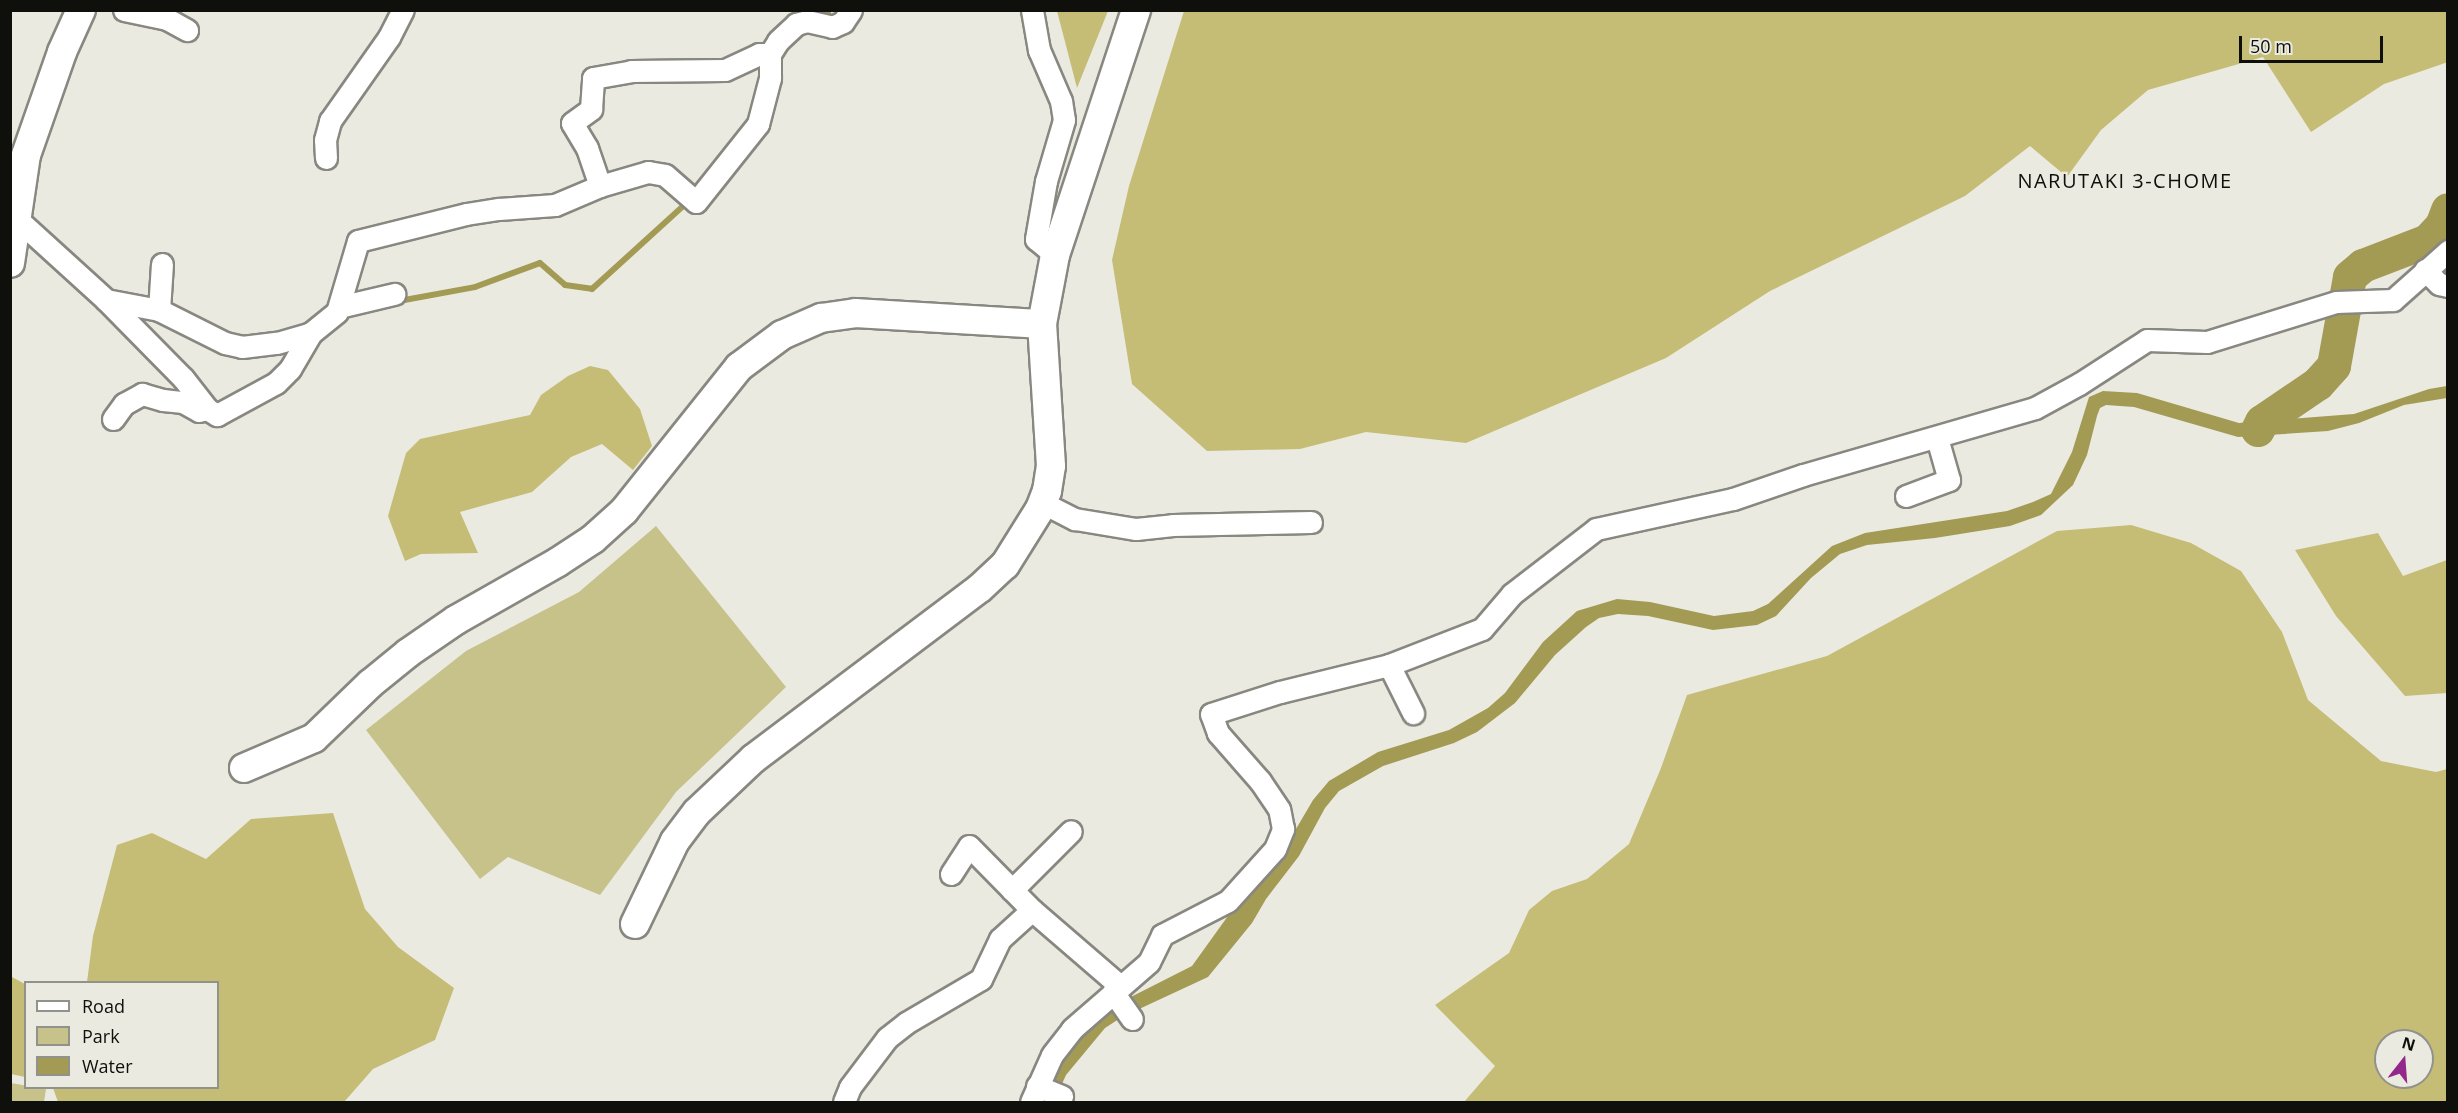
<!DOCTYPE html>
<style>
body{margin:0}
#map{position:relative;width:2458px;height:1113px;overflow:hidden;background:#eaeae1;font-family:"Open Sans",sans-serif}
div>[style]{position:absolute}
.green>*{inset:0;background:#c7c18a}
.forest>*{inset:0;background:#c5bd76}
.water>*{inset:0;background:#a39b54}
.stream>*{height:6px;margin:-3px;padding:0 3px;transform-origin:3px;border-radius:3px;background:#a39b54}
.river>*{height:34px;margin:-17px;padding:0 17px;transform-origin:17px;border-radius:17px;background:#a39b54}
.roads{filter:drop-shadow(2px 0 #888780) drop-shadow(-2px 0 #888780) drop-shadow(0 2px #888780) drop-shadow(0 -2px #888780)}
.street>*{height:21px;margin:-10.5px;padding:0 10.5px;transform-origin:10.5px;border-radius:10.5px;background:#fff}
.secondary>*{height:28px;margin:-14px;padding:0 14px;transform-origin:14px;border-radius:14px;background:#fff}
span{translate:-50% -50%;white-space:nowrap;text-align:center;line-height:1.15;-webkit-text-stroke:4.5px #eaeae1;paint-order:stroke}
.neighbourhood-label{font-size:20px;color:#0f0f0c;letter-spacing:1.5px}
.frame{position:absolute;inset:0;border:12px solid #0f0f0c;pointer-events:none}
.legend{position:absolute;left:24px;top:981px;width:195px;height:108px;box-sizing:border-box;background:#eaeae1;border:2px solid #92928c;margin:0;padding:8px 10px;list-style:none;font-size:18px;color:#0f0f0c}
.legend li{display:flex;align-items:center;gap:12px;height:30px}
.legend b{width:30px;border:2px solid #92928c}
.north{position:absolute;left:2374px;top:1029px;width:60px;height:60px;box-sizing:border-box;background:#eaeae1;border:2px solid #92928c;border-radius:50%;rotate:17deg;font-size:16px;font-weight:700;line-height:24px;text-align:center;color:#0f0f0c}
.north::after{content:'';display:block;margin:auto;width:21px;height:27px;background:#94288a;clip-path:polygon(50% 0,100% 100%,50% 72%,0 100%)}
.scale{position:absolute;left:2239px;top:36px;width:144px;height:27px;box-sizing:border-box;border:3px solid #0f0f0c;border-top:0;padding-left:8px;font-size:18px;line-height:21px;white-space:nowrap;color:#0f0f0c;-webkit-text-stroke:4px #eaeae1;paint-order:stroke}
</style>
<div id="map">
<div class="green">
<i style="clip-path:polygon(656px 526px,786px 687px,676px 792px,600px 895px,508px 857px,480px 879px,366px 730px,466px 651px,579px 592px)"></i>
<i style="clip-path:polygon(11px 1083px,46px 1089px,44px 1102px,11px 1102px)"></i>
</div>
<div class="forest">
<i style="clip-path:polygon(1057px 11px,1108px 11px,1077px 88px)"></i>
<i style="clip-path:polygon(1184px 11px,2447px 10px,2448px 62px,2384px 84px,2311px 132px,2263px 57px,2148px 90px,2101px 130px,2067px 177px,2030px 146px,1965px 196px,1770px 291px,1666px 358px,1466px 443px,1366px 432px,1300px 449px,1207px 451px,1132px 384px,1112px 260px,1129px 186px)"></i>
<i style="clip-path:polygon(590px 366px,608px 370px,640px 409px,652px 446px,633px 470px,602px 444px,571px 457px,532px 492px,460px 512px,478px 553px,421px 554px,405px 561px,388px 516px,406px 453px,420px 439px,530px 415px,541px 395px,568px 376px)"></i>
<i style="clip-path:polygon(evenodd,2131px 525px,2191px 543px,2241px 571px,2282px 632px,2308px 700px,2381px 761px,2436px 772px,2447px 769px,2447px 1102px,1464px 1102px,1495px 1066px,1435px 1005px,1509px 953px,1529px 910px,1552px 891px,1587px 879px,1629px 844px,1661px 768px,1687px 695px,1827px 656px,2057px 531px,2131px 525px,2386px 1041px,2422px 1041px,2422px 1077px,2386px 1077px,2386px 1041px)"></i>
<i style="clip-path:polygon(2378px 533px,2403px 576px,2447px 560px,2447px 693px,2405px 696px,2336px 616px,2295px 550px)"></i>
<i style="clip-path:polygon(333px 813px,365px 909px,398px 947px,454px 988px,435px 1040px,373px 1069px,344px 1102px,58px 1102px,53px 1088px,218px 1088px,218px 982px,87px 982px,93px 936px,117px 845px,152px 833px,206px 859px,251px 819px)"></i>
<i style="clip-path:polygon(10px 972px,12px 977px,25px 984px,25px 1077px,11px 1074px)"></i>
</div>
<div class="water">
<i style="clip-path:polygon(2447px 386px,2447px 398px,2404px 405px,2359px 423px,2328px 431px,2238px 437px,2134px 407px,2106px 405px,2100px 408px,2097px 416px,2087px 455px,2073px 485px,2041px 515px,2010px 526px,1935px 538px,1867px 545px,1840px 554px,1811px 578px,1776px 616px,1757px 625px,1713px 630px,1648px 616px,1618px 614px,1599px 618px,1586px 627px,1555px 655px,1515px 703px,1477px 732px,1454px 743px,1383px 766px,1339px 791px,1325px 808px,1299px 856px,1266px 899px,1252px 923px,1208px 977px,1122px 1017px,1105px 1028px,1066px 1075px,1054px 1102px,1040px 1102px,1054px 1068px,1079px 1035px,1115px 1005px,1192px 966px,1238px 902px,1286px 846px,1313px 800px,1329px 781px,1378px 752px,1449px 730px,1488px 708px,1505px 693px,1543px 642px,1577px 611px,1617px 599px,1650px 602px,1714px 616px,1753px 611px,1768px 604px,1832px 546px,1865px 533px,2007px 511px,2033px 502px,2051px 494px,2072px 452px,2089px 397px,2103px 391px,2137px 393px,2239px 423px,2354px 414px,2429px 389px)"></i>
</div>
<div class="stream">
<i style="left:399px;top:301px;width:77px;rotate:-10.4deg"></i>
<i style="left:475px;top:287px;width:69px;rotate:-20.3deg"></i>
<i style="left:540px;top:263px;width:33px;rotate:41deg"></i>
<i style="left:565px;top:285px;width:27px;rotate:8deg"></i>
<i style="left:592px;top:289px;width:122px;rotate:-42.3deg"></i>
</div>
<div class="river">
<i style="left:814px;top:12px;width:2px;rotate:-90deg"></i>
<i style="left:2258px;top:430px;width:9px;rotate:-63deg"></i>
<i style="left:2262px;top:422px;width:68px;rotate:-34.2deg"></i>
<i style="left:2318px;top:384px;width:24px;rotate:-48deg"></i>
<i style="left:2334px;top:366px;width:90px;rotate:-79.8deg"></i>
<i style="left:2350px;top:277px;width:17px;rotate:-40deg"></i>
<i style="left:2363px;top:266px;width:70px;rotate:-21deg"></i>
<i style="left:2428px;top:241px;width:21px;rotate:-47deg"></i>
<i style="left:2442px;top:226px;width:17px;rotate:-69deg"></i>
</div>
<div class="roads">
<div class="street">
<i style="left:124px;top:10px;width:44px;rotate:11.8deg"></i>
<i style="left:167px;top:19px;width:23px;rotate:29deg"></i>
<i style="left:1032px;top:10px;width:41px;rotate:80.1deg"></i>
<i style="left:1039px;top:50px;width:56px;rotate:66.7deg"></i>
<i style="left:1061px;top:101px;width:19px;rotate:81deg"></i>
<i style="left:1064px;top:120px;width:64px;rotate:106.4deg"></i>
<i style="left:1046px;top:181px;width:59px;rotate:99.8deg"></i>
<i style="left:1036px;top:239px;width:25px;rotate:40deg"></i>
<i style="left:326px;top:158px;width:18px;rotate:-93deg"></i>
<i style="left:325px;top:140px;width:20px;rotate:-75deg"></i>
<i style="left:330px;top:121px;width:103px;rotate:-54.9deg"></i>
<i style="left:389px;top:37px;width:30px;rotate:-63deg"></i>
<i style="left:600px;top:186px;width:40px;rotate:-108.9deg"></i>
<i style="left:587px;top:148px;width:29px;rotate:-121deg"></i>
<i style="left:572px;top:123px;width:24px;rotate:-36deg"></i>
<i style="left:591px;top:109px;width:31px;rotate:-86deg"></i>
<i style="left:593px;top:78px;width:39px;rotate:-10deg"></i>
<i style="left:631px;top:71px;width:94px;rotate:-0.6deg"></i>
<i style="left:725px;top:70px;width:38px;rotate:-25deg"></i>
<i style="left:759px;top:54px;width:11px"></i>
<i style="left:16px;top:218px;width:122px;rotate:42.3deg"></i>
<i style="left:106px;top:300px;width:110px;rotate:45.4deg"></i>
<i style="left:183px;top:378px;width:39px;rotate:52deg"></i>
<i style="left:207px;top:409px;width:12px;rotate:31deg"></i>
<i style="left:217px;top:415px;width:67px;rotate:-28.5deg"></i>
<i style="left:276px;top:383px;width:20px;rotate:-45deg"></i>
<i style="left:290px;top:369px;width:42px;rotate:-59.7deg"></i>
<i style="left:311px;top:333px;width:33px;rotate:-39deg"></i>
<i style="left:337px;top:312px;width:74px;rotate:-73.5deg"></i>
<i style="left:358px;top:241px;width:111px;rotate:-14deg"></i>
<i style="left:466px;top:214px;width:33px;rotate:-9deg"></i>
<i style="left:499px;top:209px;width:56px;rotate:-4.1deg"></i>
<i style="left:555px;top:205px;width:49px;rotate:-22.9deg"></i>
<i style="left:600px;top:186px;width:50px;rotate:-16.3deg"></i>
<i style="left:648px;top:172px;width:17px;rotate:10deg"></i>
<i style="left:665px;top:175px;width:41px;rotate:41.1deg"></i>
<i style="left:696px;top:202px;width:100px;rotate:-51.5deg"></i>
<i style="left:758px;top:124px;width:48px;rotate:-75.4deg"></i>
<i style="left:770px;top:78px;width:24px;rotate:-90deg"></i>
<i style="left:770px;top:54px;width:15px;rotate:-58deg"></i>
<i style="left:778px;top:41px;width:25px;rotate:-43deg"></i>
<i style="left:796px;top:24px;width:11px;rotate:-15deg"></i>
<i style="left:807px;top:21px;width:26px;rotate:13deg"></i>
<i style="left:832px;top:27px;width:12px;rotate:-24deg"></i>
<i style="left:843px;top:22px;width:14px;rotate:-56deg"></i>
<i style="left:2425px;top:270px;width:20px;rotate:45deg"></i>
<i style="left:2439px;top:284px;width:9px;rotate:13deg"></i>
<i style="left:106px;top:300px;width:54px;rotate:10.7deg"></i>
<i style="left:159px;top:310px;width:74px;rotate:26.6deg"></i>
<i style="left:225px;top:343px;width:17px;rotate:13deg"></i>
<i style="left:242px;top:347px;width:35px;rotate:-7deg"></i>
<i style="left:277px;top:343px;width:35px;rotate:-16deg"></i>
<i style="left:339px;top:307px;width:57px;rotate:-13.3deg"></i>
<i style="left:159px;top:310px;width:46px;rotate:-86.3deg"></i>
<i style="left:113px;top:419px;width:19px;rotate:-54deg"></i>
<i style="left:124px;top:404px;width:21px;rotate:-29deg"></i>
<i style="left:142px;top:394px;width:22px;rotate:16deg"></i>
<i style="left:163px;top:400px;width:20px;rotate:6deg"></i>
<i style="left:183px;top:402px;width:18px;rotate:29deg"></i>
<i style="left:199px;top:411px;width:7px;rotate:-16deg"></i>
<i style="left:1906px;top:496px;width:46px;rotate:-20.4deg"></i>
<i style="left:1949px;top:480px;width:44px;rotate:-105.9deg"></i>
<i style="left:1043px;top:503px;width:36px;rotate:27deg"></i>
<i style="left:1075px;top:519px;width:62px;rotate:9.3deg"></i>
<i style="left:1136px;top:529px;width:37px;rotate:-6deg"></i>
<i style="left:1173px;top:525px;width:138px;rotate:-1.2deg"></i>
<i style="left:1389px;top:665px;width:54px;rotate:63.4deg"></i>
<i style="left:951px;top:874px;width:33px;rotate:-57deg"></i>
<i style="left:969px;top:846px;width:90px;rotate:45.5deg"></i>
<i style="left:1032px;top:910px;width:116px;rotate:40.8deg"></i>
<i style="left:1012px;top:890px;width:83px;rotate:-45deg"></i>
<i style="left:1113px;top:992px;width:33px;rotate:55deg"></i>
<i style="left:1037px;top:1086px;width:27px;rotate:22deg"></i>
<i style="left:844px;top:1102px;width:16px;rotate:-68deg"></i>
<i style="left:850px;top:1087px;width:61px;rotate:-52.9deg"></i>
<i style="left:887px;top:1038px;width:24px;rotate:-38deg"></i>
<i style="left:906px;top:1023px;width:87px;rotate:-30.4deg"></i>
<i style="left:981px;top:979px;width:44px;rotate:-64.6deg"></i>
<i style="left:1000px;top:939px;width:43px;rotate:-42.2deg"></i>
<i style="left:1031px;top:1102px;width:51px;rotate:-65.9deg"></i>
<i style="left:1052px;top:1055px;width:33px;rotate:-52deg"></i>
<i style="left:1072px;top:1029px;width:102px;rotate:-41deg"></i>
<i style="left:1149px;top:962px;width:30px;rotate:-64deg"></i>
<i style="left:1162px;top:935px;width:74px;rotate:-27.3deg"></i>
<i style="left:1228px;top:901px;width:70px;rotate:-47.9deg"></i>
<i style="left:1275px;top:849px;width:22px;rotate:-68deg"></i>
<i style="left:1283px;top:829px;width:20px;rotate:-101deg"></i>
<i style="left:1279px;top:809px;width:34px;rotate:-124deg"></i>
<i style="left:1260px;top:781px;width:64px;rotate:-131.2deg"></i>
<i style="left:1218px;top:733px;width:20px;rotate:-110deg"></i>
<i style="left:1211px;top:714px;width:72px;rotate:-17.7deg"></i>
<i style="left:1280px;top:692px;width:112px;rotate:-13.9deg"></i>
<i style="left:1389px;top:665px;width:100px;rotate:-21.2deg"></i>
<i style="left:1482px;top:629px;width:46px;rotate:-49.4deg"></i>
<i style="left:1512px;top:594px;width:106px;rotate:-37.7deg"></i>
<i style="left:1596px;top:529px;width:140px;rotate:-12.4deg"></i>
<i style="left:1733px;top:499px;width:74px;rotate:-18.9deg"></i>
<i style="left:1803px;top:475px;width:241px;rotate:-16.1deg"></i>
<i style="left:2035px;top:408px;width:50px;rotate:-28.6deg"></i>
<i style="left:2079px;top:384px;width:81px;rotate:-32.9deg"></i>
<i style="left:2147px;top:340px;width:60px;rotate:1.9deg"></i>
<i style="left:2207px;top:342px;width:135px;rotate:-17.2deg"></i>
<i style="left:2336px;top:302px;width:57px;rotate:-2deg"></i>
<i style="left:2393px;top:300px;width:74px;rotate:-41.7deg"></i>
</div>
<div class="secondary">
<i style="left:10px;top:263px;width:109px;rotate:-81.6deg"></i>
<i style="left:26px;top:155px;width:109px;rotate:-70.7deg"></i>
<i style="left:62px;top:52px;width:46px;rotate:-65.7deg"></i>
<i style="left:244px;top:768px;width:76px;rotate:-23.2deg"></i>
<i style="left:314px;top:738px;width:78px;rotate:-44deg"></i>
<i style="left:370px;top:684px;width:49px;rotate:-39.2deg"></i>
<i style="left:408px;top:653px;width:58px;rotate:-34.5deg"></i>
<i style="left:456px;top:620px;width:117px;rotate:-29.6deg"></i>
<i style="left:558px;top:562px;width:42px;rotate:-33.3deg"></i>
<i style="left:593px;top:539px;width:42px;rotate:-42.1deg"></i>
<i style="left:624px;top:511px;width:184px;rotate:-51.4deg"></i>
<i style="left:739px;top:367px;width:54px;rotate:-36.7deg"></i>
<i style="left:782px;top:335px;width:43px;rotate:-23.6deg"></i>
<i style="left:821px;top:318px;width:35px;rotate:-8deg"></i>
<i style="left:856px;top:313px;width:186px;rotate:3.4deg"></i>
<i style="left:635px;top:924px;width:92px;rotate:-64.3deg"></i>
<i style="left:675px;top:841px;width:36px;rotate:-53deg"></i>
<i style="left:697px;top:812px;width:77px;rotate:-43.4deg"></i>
<i style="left:753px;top:759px;width:284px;rotate:-37deg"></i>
<i style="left:980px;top:588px;width:34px;rotate:-43deg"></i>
<i style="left:1005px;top:565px;width:66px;rotate:-58deg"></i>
<i style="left:1040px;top:509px;width:19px;rotate:-69deg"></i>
<i style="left:1047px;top:491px;width:25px;rotate:-81deg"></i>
<i style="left:1051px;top:466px;width:142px;rotate:-93.6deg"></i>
<i style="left:1042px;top:324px;width:70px;rotate:-79.3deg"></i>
<i style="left:1055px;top:255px;width:258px;rotate:-71.7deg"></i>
</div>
</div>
<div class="neighbourhood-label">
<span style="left:2125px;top:180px">NARUTAKI 3-CHOME</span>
</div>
<div class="frame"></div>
<ul class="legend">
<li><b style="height:8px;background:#fff"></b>Road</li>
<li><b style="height:16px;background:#c7c18a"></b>Park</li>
<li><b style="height:16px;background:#a39b54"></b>Water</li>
</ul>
<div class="north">N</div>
<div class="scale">50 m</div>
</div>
